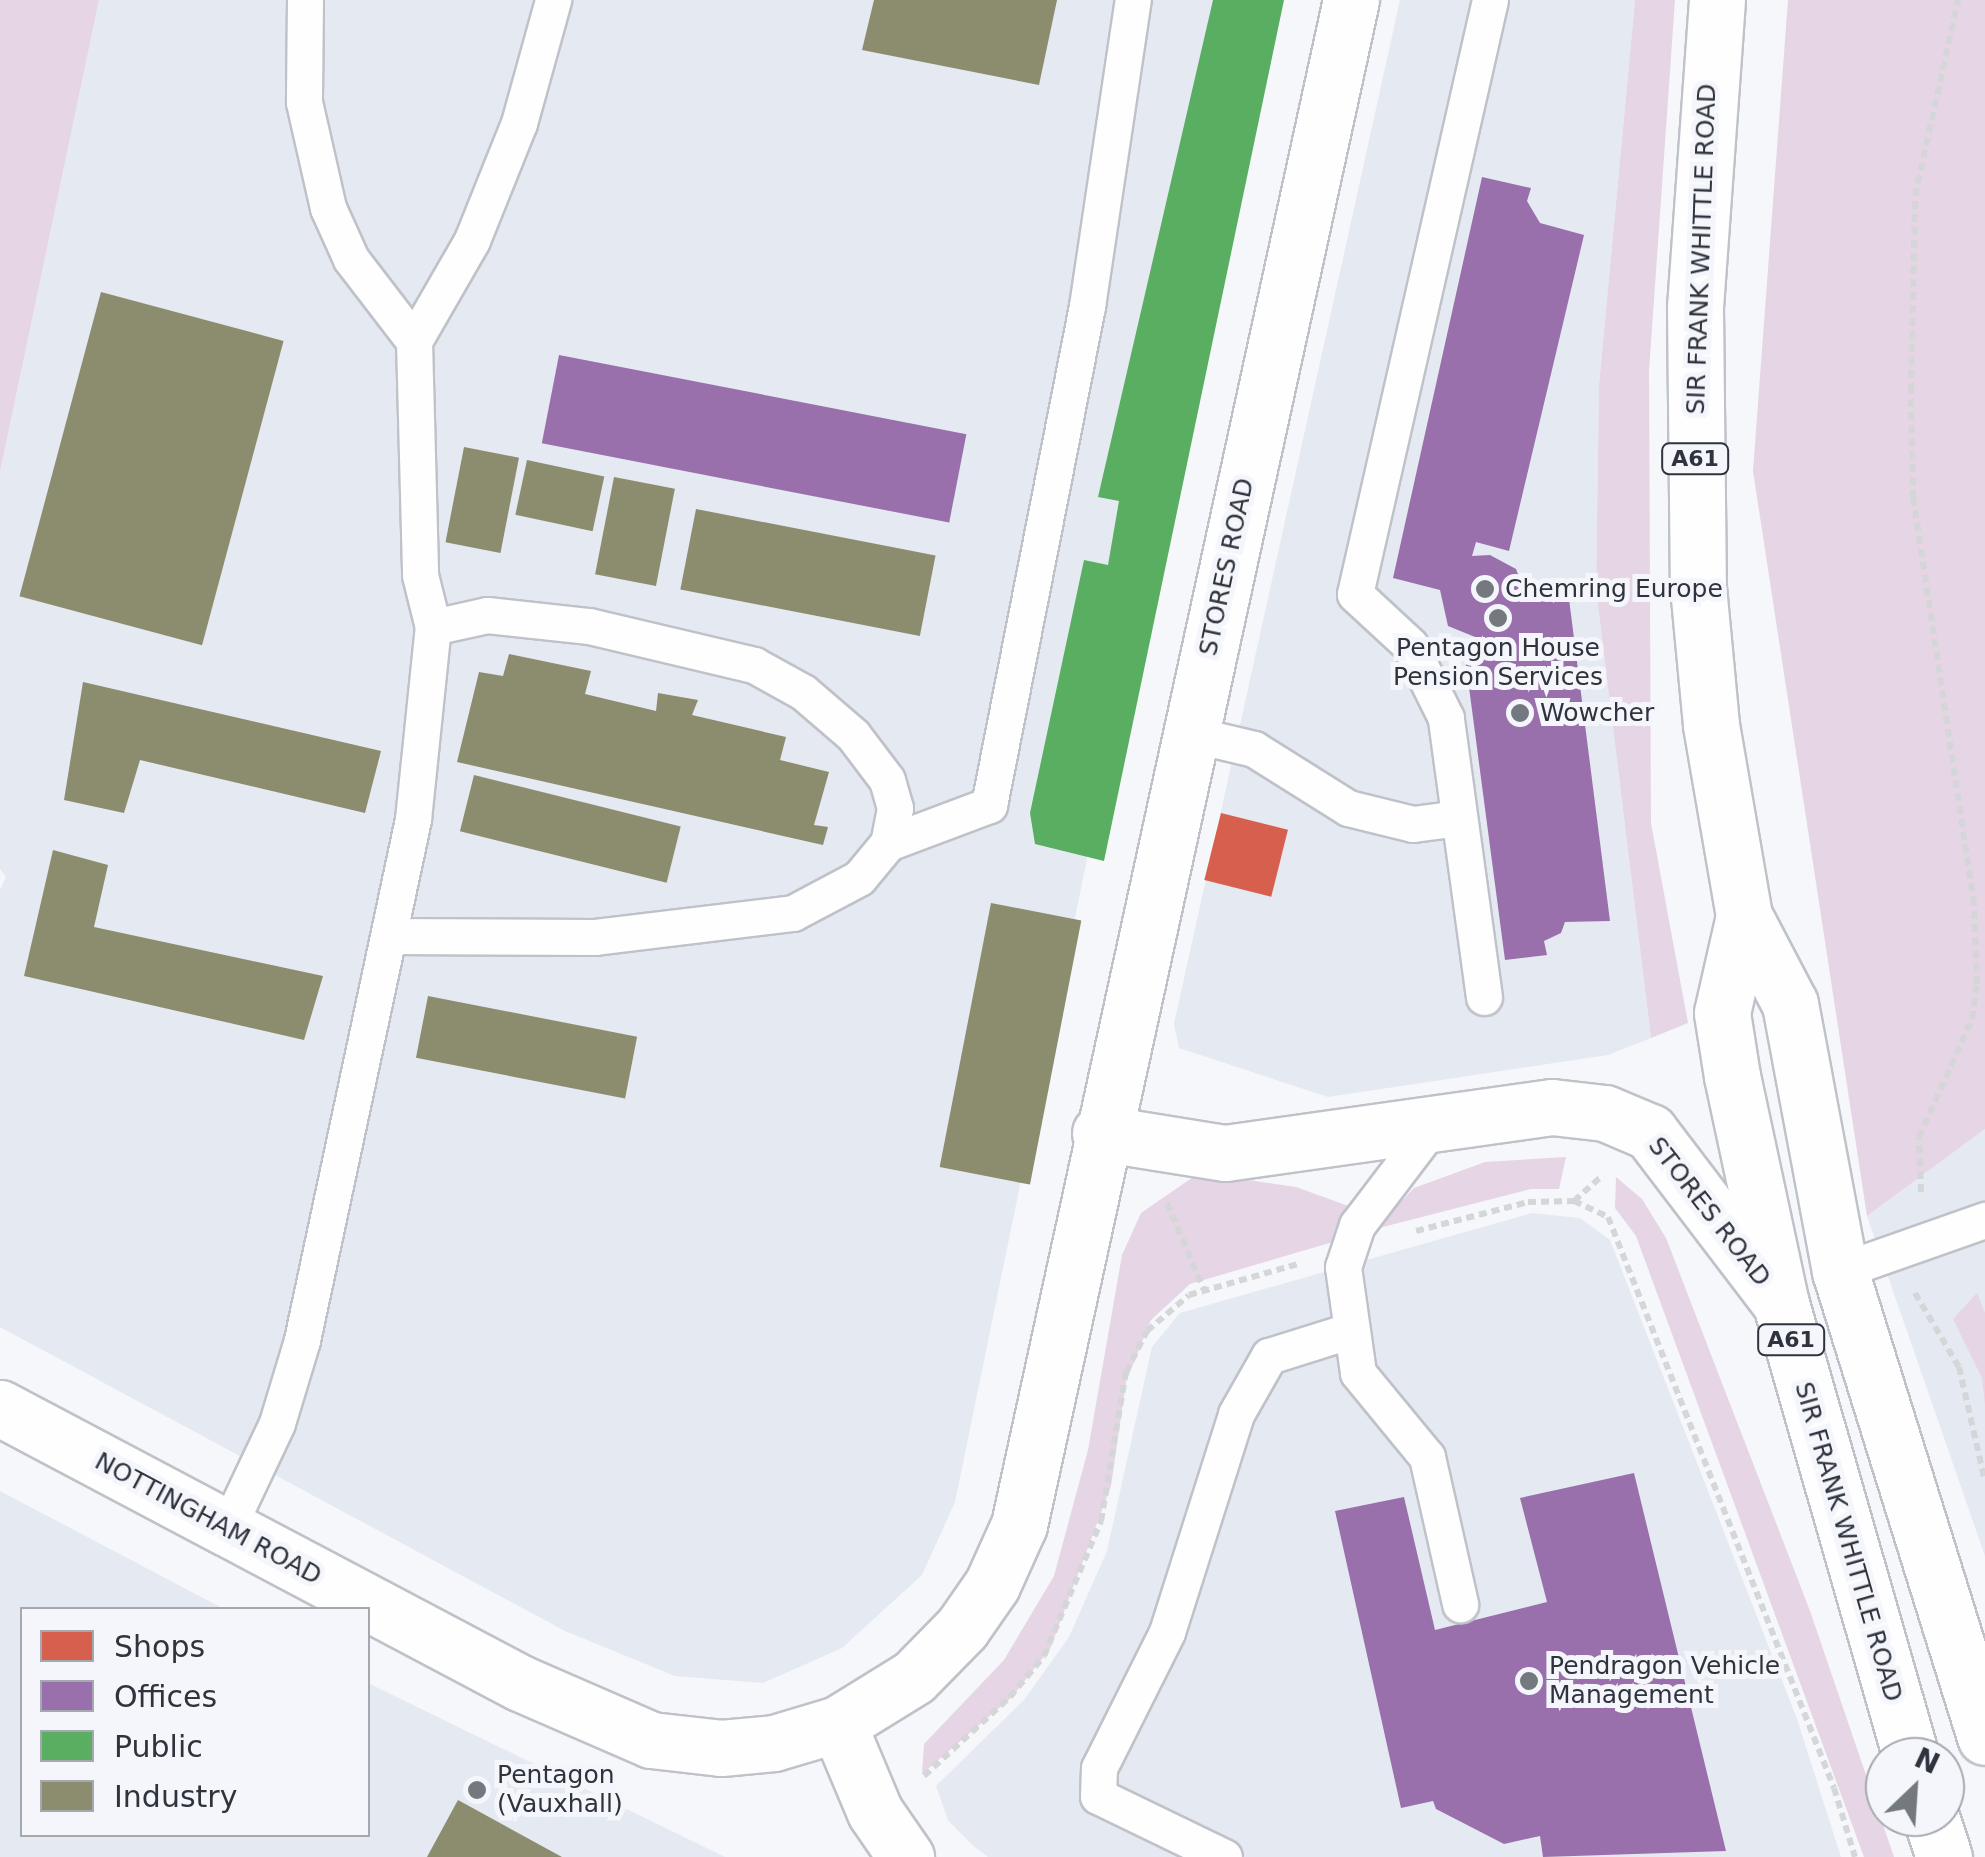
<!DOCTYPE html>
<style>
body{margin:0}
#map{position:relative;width:1985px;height:1857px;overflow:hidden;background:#f5f7fa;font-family:"DejaVu Sans",sans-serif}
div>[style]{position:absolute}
.built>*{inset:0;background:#e5e9f1}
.green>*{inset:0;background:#e6d5e5}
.shops>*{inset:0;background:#d6604d;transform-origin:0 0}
.offices>*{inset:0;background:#9970ab;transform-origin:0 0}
.public>*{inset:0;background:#5aae61}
.industry>*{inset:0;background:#8c8c6e;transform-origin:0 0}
.path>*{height:6px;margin-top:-3px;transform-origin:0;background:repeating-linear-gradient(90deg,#d4d6d7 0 8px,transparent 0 13px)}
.roads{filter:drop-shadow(2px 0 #bfc2c8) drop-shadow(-2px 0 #bfc2c8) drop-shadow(0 2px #bfc2c8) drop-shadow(0 -2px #bfc2c8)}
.service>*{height:35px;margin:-17.5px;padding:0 17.5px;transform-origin:17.5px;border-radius:17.5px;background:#fefefe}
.minor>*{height:55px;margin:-27.5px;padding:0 27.5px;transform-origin:27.5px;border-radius:27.5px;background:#fefefe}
.tertiary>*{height:55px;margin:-27.5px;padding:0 27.5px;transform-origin:27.5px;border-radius:27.5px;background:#fefefe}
.trunk>*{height:55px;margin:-27.5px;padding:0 27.5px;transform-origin:27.5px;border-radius:27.5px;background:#fefefe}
.dots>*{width:28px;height:28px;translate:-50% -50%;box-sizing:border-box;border:5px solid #f4f6fb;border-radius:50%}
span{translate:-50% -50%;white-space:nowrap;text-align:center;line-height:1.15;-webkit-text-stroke:10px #f4f6fb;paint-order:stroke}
.shield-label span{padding:2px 8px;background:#f4f6fb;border:2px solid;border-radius:8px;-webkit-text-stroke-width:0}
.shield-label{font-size:22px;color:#2f333d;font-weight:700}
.street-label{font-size:25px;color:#2f333d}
.poi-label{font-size:25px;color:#2f333d}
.left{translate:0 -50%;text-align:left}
.legend{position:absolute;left:20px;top:1607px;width:350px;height:230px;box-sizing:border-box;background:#f4f6fb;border:2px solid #a5a8af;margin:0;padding:12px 18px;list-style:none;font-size:30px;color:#2f333d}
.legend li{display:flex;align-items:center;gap:20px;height:50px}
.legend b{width:50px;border:2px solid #a5a8af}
.north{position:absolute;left:1865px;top:1737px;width:100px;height:100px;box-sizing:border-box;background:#f4f6fb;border:2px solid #a5a8af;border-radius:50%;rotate:25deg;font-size:28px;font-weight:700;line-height:40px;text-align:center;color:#2f333d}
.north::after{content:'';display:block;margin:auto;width:35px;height:45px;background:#74787f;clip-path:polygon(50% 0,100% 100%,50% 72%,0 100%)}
</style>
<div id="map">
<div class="built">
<i style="clip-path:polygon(99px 0,1278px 0,1151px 547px,955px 1502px,922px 1575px,842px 1648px,763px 1683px,675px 1676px,565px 1631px,0 1327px,0 890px,6px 877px,0 869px,0 472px)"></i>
<i style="clip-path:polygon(1400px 0,1635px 0,1599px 385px,1596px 589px,1651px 1038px,1608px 1055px,1328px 1097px,1179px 1048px,1174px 1024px)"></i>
<i style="clip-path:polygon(1985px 1129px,1985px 1556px,1867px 1216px)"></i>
<i style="clip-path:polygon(1532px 1213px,1580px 1218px,1610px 1240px,1797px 1719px,1841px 1857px,988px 1857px,972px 1845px,948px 1820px,936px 1786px,1024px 1700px,1069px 1637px,1107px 1551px,1152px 1347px,1180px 1313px)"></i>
<i style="clip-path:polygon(0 1491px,224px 1609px,22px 1610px,22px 1834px,368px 1834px,368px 1683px,725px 1857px,0 1857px)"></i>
</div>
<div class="green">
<i style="clip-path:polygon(0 0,99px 0,0 472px)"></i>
<i style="clip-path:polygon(1635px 0,1675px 0,1649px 371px,1651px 823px,1688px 1023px,1651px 1038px,1596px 589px,1599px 385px)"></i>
<i style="clip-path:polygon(1788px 0,1985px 0,1985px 1129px,1867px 1216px,1753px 471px)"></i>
<i style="clip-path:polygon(1566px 1157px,1559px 1189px,1531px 1189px,1375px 1229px,1414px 1188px,1485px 1162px)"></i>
<i style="clip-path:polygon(1199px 1173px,1296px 1187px,1354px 1208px,1343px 1239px,1190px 1284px,1151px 1320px,1126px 1382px,1111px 1486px,1050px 1649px,1012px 1697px,922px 1774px,924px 1744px,1004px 1660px,1054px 1576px,1088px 1450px,1122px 1255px,1141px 1213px)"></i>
<i style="clip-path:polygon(1616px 1177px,1642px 1199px,1666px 1238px,1810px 1611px,1894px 1857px,1864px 1857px,1636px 1236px,1615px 1208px)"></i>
<i style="clip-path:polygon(1977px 1293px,1985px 1313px,1985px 1405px,1982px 1378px,1953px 1319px)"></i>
</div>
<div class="shops">
<i style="left:1221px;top:813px;width:69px;height:69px;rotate:14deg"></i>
</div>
<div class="offices">
<i style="clip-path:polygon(1482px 177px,1531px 188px,1527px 201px,1540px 223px,1584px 235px,1509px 551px,1476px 542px,1472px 556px,1490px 555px,1516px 569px,1526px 596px,1568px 591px,1610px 921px,1565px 922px,1561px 933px,1544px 941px,1547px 955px,1505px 960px,1465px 657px,1486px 653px,1485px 641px,1448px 626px,1440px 590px,1393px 578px)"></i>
<i style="left:559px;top:355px;width:415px;height:90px;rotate:11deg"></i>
<i style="clip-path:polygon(1634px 1473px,1726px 1851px,1543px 1857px,1540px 1836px,1504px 1844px,1436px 1809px,1433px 1801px,1401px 1808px,1335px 1511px,1404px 1497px,1435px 1630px,1547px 1602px,1520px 1498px)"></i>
</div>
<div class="public">
<i style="clip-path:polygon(1213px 0,1284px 0,1104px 861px,1035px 844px,1030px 813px,1084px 560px,1108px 565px,1119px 501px,1098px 497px)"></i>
</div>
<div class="industry">
<i style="clip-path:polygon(874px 0,1057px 0,1039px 85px,862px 50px)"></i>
<i style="left:101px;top:292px;width:189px;height:315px;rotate:15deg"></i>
<i style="left:464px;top:447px;width:56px;height:97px;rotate:11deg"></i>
<i style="left:527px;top:460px;width:79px;height:56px;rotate:12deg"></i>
<i style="left:614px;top:477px;width:62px;height:99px;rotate:11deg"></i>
<i style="left:696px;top:509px;width:244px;height:82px;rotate:11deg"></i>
<i style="clip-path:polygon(509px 654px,591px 671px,585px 694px,656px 711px,658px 693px,698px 700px,692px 715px,786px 737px,780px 760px,829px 772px,814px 825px,828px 827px,823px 845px,457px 762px,479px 672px,503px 676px)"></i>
<i style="clip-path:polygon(83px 682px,381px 751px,365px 813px,140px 760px,124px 813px,64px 800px)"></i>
<i style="left:474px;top:775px;width:213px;height:58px;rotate:14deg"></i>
<i style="clip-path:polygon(53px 850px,108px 865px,94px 927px,323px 976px,304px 1040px,24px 976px)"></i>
<i style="left:991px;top:903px;width:92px;height:269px;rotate:11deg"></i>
<i style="left:428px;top:996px;width:213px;height:63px;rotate:11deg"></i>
<i style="clip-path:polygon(458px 1800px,562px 1857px,427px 1857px)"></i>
</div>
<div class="path">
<i style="left:1921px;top:1192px;width:55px;rotate:-92.1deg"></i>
<i style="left:1919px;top:1137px;width:129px;rotate:-65.8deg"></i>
<i style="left:1972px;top:1019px;width:35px;rotate:-82deg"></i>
<i style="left:1977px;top:984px;width:80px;rotate:-92.1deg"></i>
<i style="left:1974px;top:904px;width:411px;rotate:-98.5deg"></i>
<i style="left:1913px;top:498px;width:107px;rotate:-91.1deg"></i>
<i style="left:1911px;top:391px;width:195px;rotate:-88.8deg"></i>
<i style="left:1915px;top:196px;width:201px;rotate:-77.6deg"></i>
<i style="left:1574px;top:1201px;width:39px;rotate:-42deg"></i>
<i style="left:1167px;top:1203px;width:95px;rotate:67deg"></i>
<i style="left:1416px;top:1231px;width:116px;rotate:-14.5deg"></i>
<i style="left:1528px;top:1202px;width:46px;rotate:-1.2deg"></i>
<i style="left:1574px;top:1201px;width:38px;rotate:25deg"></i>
<i style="left:1608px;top:1217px;width:614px;rotate:68.41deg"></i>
<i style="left:1834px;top:1788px;width:72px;rotate:73.1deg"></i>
<i style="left:1915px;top:1293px;width:86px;rotate:59.3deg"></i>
<i style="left:1959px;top:1367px;width:117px;rotate:77.2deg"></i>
<i style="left:924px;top:1776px;width:117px;rotate:-42.6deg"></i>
<i style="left:1010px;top:1697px;width:53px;rotate:-50.3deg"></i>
<i style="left:1044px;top:1656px;width:147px;rotate:-67.1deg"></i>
<i style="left:1101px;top:1521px;width:151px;rotate:-80.5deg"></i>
<i style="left:1126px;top:1372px;width:46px;rotate:-62.9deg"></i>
<i style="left:1147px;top:1331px;width:55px;rotate:-40.6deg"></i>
<i style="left:1189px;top:1295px;width:113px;rotate:-15.9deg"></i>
</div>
<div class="roads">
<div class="service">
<i style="left:305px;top:0;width:102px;rotate:90.6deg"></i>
<i style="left:304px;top:102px;width:109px;rotate:77.2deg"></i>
<i style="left:328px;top:208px;width:56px;rotate:65.7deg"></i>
<i style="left:351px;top:259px;width:103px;rotate:52.5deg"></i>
<i style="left:414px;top:341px;width:234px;rotate:88.5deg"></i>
<i style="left:420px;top:575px;width:54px;rotate:76deg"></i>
<i style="left:414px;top:341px;width:116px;rotate:-60.1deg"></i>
<i style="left:472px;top:240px;width:126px;rotate:-68.1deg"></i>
<i style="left:519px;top:123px;width:128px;rotate:-74.5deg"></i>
<i style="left:1191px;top:734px;width:65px;rotate:13.4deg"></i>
<i style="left:1254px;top:749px;width:111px;rotate:32.1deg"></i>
<i style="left:1348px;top:808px;width:67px;rotate:13.8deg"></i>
<i style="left:1413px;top:824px;width:45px;rotate:-7.6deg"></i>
<i style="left:888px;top:843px;width:108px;rotate:-20.6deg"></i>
<i style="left:989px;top:805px;width:509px;rotate:-78.89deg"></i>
<i style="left:1087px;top:306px;width:309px;rotate:-81.5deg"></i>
<i style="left:1484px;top:997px;width:282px;rotate:-97.8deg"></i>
<i style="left:1446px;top:718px;width:81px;rotate:-116.3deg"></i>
<i style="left:1410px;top:645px;width:75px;rotate:-137.2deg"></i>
<i style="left:1355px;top:594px;width:609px;rotate:-77.2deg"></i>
<i style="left:1434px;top:1124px;width:127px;rotate:127.3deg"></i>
<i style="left:1357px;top:1225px;width:44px;rotate:108.4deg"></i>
<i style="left:1343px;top:1267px;width:107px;rotate:81.9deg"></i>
<i style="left:1358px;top:1373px;width:109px;rotate:50.6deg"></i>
<i style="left:1427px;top:1457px;width:151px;rotate:77.3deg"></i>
<i style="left:1840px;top:1271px;width:154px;rotate:-19.4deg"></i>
<i style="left:227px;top:1529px;width:117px;rotate:-64.7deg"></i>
<i style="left:277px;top:1423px;width:87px;rotate:-73.2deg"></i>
<i style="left:302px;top:1340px;width:533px;rotate:-77.97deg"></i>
<i style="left:413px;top:819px;width:193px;rotate:-84.1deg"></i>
<i style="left:433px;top:627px;width:55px;rotate:-12.5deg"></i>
<i style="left:487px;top:615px;width:103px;rotate:6.2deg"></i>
<i style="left:589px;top:626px;width:170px;rotate:13.3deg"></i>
<i style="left:754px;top:665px;width:56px;rotate:28.9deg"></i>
<i style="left:803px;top:692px;width:66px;rotate:40.7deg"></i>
<i style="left:853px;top:735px;width:56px;rotate:52.9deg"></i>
<i style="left:887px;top:780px;width:29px;rotate:74deg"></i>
<i style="left:895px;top:808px;width:36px;rotate:101deg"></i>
<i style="left:888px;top:843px;width:45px;rotate:129.6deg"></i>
<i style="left:859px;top:878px;width:75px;rotate:152.1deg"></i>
<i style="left:793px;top:913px;width:199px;rotate:173.1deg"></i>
<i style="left:595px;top:937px;width:206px;rotate:-179.7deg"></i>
<i style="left:1224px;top:1857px;width:140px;rotate:-154.2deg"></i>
<i style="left:1098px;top:1796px;width:28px;rotate:-88deg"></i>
<i style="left:1099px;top:1768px;width:152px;rotate:-63.4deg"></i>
<i style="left:1167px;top:1632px;width:229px;rotate:-72.4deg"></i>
<i style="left:1236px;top:1414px;width:67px;rotate:-60.4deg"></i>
<i style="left:1269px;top:1356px;width:84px;rotate:-17.4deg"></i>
</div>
<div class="minor">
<i style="left:838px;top:1724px;width:95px;rotate:67.2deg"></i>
<i style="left:875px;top:1812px;width:55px;rotate:55.4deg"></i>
</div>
<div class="tertiary">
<i style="left:1100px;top:1133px;width:127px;rotate:9.1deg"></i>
<i style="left:1225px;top:1153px;width:330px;rotate:-8deg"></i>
<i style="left:1552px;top:1107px;width:53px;rotate:6.5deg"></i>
<i style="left:1605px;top:1113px;width:49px;rotate:22.9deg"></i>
<i style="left:1650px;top:1132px;width:216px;rotate:52.7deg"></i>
<i style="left:0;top:1408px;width:588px;rotate:27.87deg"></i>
<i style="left:520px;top:1683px;width:143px;rotate:23.5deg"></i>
<i style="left:651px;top:1740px;width:70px;rotate:6.5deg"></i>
<i style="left:721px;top:1748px;width:53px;rotate:-5.4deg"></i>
<i style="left:774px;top:1743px;width:67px;rotate:-16.5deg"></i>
<i style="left:838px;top:1724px;width:89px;rotate:-31.7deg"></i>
<i style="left:914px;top:1677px;width:69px;rotate:-45.6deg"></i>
<i style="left:962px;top:1628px;width:52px;rotate:-55.1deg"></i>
<i style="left:992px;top:1585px;width:66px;rotate:-65.8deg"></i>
<i style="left:1019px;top:1525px;width:1561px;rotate:-77.72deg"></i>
</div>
<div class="trunk">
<i style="left:1717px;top:0;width:309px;rotate:94.1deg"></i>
<i style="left:1695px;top:308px;width:279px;rotate:89.4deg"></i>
<i style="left:1698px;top:587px;width:139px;rotate:84.6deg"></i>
<i style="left:1711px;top:725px;width:194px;rotate:80.2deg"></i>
<i style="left:1744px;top:916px;width:99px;rotate:62.4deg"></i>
<i style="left:1790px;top:1004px;width:272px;rotate:79.4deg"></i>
<i style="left:1840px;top:1271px;width:488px;rotate:72.7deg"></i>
<i style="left:1744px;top:916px;width:99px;rotate:102.8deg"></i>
<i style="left:1722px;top:1013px;width:64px;rotate:81deg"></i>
<i style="left:1732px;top:1076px;width:233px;rotate:77.9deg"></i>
<i style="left:1781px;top:1304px;width:471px;rotate:74deg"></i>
<i style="left:1931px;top:1817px;width:42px;rotate:72deg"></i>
</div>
</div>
<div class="dots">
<i style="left:1485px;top:589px;background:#74787f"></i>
<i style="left:1498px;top:618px;background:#74787f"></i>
<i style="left:1520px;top:713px;background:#74787f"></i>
<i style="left:1529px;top:1681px;background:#74787f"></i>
<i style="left:477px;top:1790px;background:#74787f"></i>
</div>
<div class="shield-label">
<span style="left:1695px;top:459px">A61</span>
<span style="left:1791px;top:1340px">A61</span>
</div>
<div class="street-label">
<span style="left:1702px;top:249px;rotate:-88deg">SIR FRANK WHITTLE ROAD</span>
<span style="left:1227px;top:567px;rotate:-78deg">STORES ROAD</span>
<span style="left:1709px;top:1212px;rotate:52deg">STORES ROAD</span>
<span style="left:208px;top:1519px;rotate:28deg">NOTTINGHAM ROAD</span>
<span style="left:1848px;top:1542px;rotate:74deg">SIR FRANK WHITTLE ROAD</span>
</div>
<div class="poi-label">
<span class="left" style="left:1505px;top:589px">Chemring Europe</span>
<span style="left:1498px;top:663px">Pentagon House<br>Pension Services</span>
<span class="left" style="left:1540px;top:713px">Wowcher</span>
<span class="left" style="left:1549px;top:1681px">Pendragon Vehicle<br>Management</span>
<span class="left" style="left:497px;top:1790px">Pentagon<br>(Vauxhall)</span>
</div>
<ul class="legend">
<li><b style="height:28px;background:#d6604d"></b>Shops</li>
<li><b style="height:28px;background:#9970ab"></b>Offices</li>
<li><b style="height:28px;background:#5aae61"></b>Public</li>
<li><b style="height:28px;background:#8c8c6e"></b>Industry</li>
</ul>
<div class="north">N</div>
</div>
